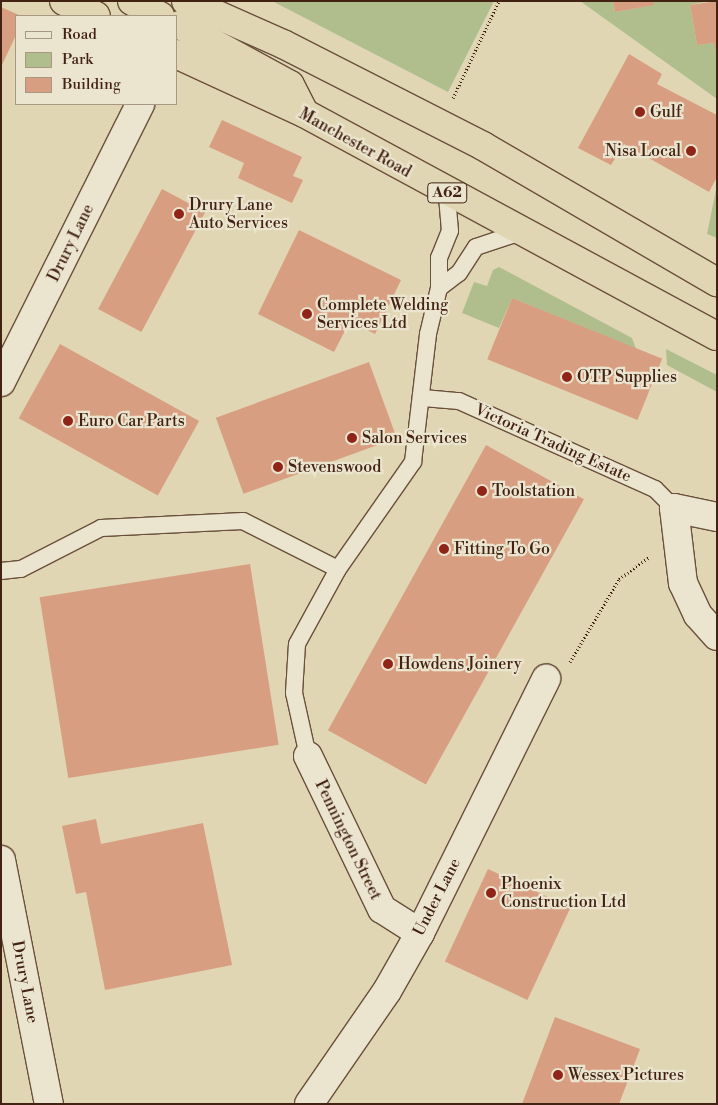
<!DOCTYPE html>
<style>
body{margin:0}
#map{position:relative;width:718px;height:1105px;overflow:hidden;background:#e0d6b3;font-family:"Libre Bodoni",serif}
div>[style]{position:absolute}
.green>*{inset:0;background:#b0be8e}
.building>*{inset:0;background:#d89e81;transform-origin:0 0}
.path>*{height:3px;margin-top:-1.5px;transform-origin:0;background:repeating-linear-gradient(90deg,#422313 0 1px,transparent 0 3.5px)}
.roads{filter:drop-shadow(1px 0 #6a503b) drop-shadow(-1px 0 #6a503b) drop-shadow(0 1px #6a503b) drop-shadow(0 -1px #6a503b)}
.service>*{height:16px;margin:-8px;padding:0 8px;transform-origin:8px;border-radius:8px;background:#ebe4ce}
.minor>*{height:28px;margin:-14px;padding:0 14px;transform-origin:14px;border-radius:14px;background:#ebe4ce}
.secondary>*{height:28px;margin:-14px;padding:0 14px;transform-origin:14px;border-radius:14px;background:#ebe4ce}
.trunk>*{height:28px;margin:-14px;padding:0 14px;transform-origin:14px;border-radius:14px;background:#e0d6b3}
.dots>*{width:14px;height:14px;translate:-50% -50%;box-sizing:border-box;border:2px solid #ebe4ce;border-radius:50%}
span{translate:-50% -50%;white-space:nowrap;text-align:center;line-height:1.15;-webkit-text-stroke:4.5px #ebe4ce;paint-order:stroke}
.shield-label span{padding:1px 4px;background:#ebe4ce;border:1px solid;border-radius:4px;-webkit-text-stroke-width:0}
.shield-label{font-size:15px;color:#422313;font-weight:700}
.poi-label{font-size:16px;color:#422313}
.left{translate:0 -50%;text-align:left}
.right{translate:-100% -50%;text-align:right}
.street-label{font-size:16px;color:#422313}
.frame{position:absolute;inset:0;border:2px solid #422313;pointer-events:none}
.legend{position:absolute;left:15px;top:15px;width:162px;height:90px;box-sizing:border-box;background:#ebe4ce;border:1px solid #a79783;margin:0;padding:6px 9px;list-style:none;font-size:15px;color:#422313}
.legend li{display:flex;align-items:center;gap:10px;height:25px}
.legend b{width:25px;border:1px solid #a79783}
</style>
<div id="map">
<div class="green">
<i style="clip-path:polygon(272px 1px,494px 1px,448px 92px)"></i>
<i style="clip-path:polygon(580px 1px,613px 1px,615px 12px,653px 5px,653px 1px,709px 1px,690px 5px,697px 45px,714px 43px,717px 52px,717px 99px)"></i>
<i style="clip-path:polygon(717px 185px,717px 238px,707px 234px)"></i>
<i style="clip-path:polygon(499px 267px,632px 338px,636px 349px,512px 298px,499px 328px,462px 313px,474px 282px,487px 286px,493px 270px)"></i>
<i style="clip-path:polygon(666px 349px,717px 375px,717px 392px,667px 365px)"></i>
</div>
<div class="building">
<i style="clip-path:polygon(613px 1px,653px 1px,654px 5px,615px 12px)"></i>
<i style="clip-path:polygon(717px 1px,717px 52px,716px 52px,714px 43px,697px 45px,690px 5px)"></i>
<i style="clip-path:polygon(1px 7px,21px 16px,16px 16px,16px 35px,1px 67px)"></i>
<i style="clip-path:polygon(629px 54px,662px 74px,657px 84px,717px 115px,717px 177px,709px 192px,624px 144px,611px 165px,578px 148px)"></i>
<i style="clip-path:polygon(222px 120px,302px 157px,293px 176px,303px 180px,292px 203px,238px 178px,244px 163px,209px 147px)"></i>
<i style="left:162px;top:189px;width:49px;height:136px;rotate:28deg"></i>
<i style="clip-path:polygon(299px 230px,401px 280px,375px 334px,350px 321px,334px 352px,258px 314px)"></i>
<i style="left:512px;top:298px;width:162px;height:66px;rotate:22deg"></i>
<i style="left:60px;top:344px;width:159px;height:85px;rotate:29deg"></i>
<i style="left:369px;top:362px;width:81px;height:163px;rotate:70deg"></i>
<i style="left:486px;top:445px;width:112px;height:326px;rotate:29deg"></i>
<i style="left:250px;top:564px;width:183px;height:213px;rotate:81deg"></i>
<i style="clip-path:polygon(96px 819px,101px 844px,203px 823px,232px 965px,105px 990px,86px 892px,76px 894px,62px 826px)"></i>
<i style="left:488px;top:869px;width:91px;height:102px;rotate:25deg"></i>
<i style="clip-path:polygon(555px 1017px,640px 1049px,619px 1104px,522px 1104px)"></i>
</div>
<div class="path">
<i style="left:453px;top:98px;width:107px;rotate:-64.6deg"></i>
<i style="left:570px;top:662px;width:96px;rotate:-59.4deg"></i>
<i style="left:619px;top:579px;width:37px;rotate:-36deg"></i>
</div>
<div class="roads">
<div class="service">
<i style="left:439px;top:288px;width:25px;rotate:-37deg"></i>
<i style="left:459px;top:273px;width:31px;rotate:-57deg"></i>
<i style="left:476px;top:247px;width:47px;rotate:-18.4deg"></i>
<i style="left:423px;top:398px;width:36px;rotate:5deg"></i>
<i style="left:459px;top:401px;width:215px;rotate:24.2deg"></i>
<i style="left:655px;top:489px;width:27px;rotate:45deg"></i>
<i style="left:1px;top:571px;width:20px;rotate:-6deg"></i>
<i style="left:21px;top:569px;width:90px;rotate:-27.1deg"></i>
<i style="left:101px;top:528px;width:142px;rotate:-2.8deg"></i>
<i style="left:243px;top:521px;width:106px;rotate:26.8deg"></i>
<i style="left:308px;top:756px;width:65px;rotate:-102.5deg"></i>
<i style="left:294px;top:693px;width:49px;rotate:-86.5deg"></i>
<i style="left:297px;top:644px;width:85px;rotate:-61.3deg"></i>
<i style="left:338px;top:569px;width:131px;rotate:-55deg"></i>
<i style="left:413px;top:462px;width:129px;rotate:-83.3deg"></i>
<i style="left:428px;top:334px;width:47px;rotate:-76.6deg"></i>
<i style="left:439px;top:288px;width:30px;rotate:-90deg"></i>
<i style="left:439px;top:258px;width:29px;rotate:-68deg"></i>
<i style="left:450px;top:231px;width:38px;rotate:-95deg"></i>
</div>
<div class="minor">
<i style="left:717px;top:517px;width:44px;rotate:-168.2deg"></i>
<i style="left:674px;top:508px;width:76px;rotate:83.2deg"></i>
<i style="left:683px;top:583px;width:35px;rotate:65deg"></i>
<i style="left:698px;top:615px;width:28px;rotate:48deg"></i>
<i style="left:308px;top:756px;width:170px;rotate:64.2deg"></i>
<i style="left:382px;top:909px;width:45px;rotate:32.3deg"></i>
<i style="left:309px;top:1104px;width:137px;rotate:-55.4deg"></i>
<i style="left:387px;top:991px;width:67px;rotate:-60.4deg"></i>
<i style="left:420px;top:933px;width:284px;rotate:-63.6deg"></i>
</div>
<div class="secondary">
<i style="left:1px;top:382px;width:311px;rotate:-63.4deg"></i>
<i style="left:1px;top:860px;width:249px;rotate:78.9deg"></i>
</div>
<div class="trunk">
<i style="left:64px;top:1px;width:35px;rotate:25deg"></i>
<i style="left:132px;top:1px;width:32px;rotate:28deg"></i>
<i style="left:186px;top:1px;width:106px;rotate:23.9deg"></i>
<i style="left:283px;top:44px;width:225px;rotate:27deg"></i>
<i style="left:483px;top:146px;width:271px;rotate:30.2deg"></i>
<i style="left:180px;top:25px;width:125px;rotate:28.6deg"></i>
<i style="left:290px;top:85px;width:31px;rotate:63deg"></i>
<i style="left:176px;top:54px;width:141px;rotate:24.7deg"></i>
<i style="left:304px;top:113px;width:469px;rotate:28.4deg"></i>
</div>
</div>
<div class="dots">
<i style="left:640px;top:112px;background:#8f2418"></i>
<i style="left:691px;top:151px;background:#8f2418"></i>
<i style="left:179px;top:214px;background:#8f2418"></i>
<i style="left:307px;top:314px;background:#8f2418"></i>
<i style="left:567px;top:377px;background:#8f2418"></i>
<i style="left:68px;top:421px;background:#8f2418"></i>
<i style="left:352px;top:438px;background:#8f2418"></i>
<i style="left:278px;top:467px;background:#8f2418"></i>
<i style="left:482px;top:491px;background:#8f2418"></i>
<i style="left:444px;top:549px;background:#8f2418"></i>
<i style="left:388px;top:664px;background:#8f2418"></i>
<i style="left:491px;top:893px;background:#8f2418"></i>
<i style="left:558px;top:1075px;background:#8f2418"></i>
</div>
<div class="shield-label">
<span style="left:447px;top:193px">A62</span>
</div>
<div class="poi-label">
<span class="left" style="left:650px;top:112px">Gulf</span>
<span class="right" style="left:681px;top:151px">Nisa Local</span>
<span class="left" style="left:189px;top:214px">Drury Lane<br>Auto Services</span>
<span class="left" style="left:317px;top:314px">Complete Welding<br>Services Ltd</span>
<span class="left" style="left:577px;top:377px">OTP Supplies</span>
<span class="left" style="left:78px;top:421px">Euro Car Parts</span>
<span class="left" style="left:362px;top:438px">Salon Services</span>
<span class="left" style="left:288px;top:467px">Stevenswood</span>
<span class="left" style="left:492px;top:491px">Toolstation</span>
<span class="left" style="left:454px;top:549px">Fitting To Go</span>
<span class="left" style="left:398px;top:664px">Howdens Joinery</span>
<span class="left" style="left:501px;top:893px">Phoenix<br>Construction Ltd</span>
<span class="left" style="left:568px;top:1075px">Wessex Pictures</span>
</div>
<div class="street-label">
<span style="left:355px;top:143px;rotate:29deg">Manchester Road</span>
<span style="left:71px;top:243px;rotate:-64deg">Drury Lane</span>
<span style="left:553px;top:443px;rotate:24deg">Victoria Trading Estate</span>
<span style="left:348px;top:840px;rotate:64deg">Pennington Street</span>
<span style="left:437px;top:897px;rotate:-63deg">Under Lane</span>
<span style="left:25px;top:982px;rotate:79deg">Drury Lane</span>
</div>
<div class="frame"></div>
<ul class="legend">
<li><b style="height:6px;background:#ebe4ce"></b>Road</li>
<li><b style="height:14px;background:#b0be8e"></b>Park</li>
<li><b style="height:14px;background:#d89e81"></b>Building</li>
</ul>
</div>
